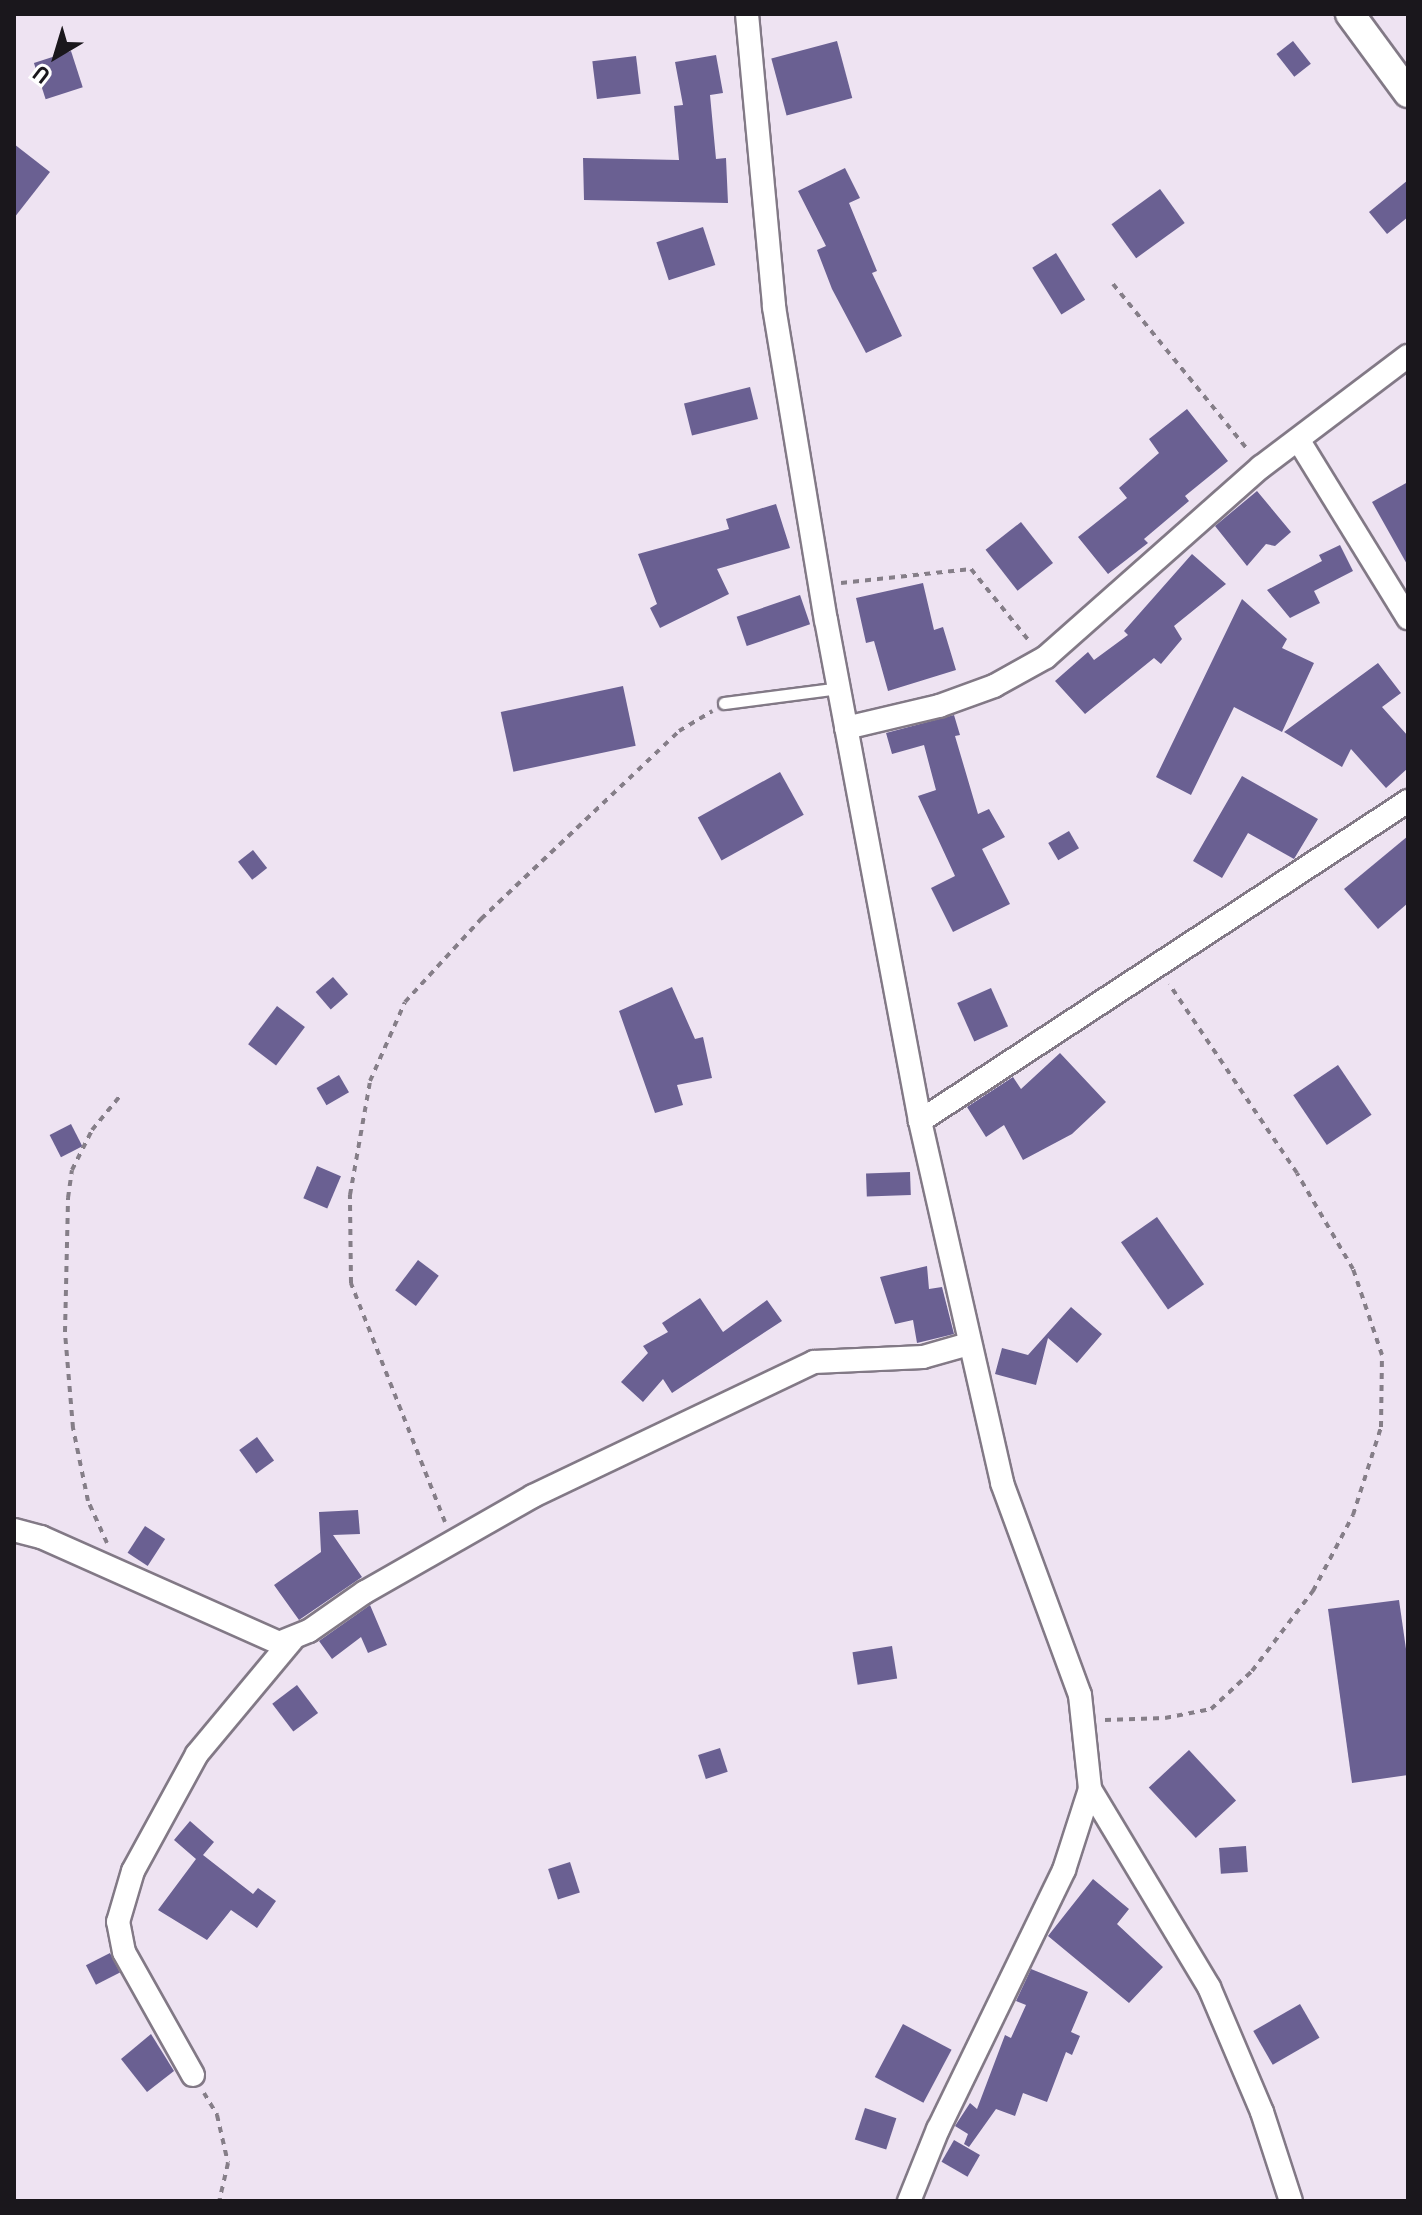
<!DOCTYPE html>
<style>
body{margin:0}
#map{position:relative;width:1422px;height:2215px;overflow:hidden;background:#eee3f2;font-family:"PT Sans",sans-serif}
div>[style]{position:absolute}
.building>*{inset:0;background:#6a6092;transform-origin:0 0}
.path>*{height:4px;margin-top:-2px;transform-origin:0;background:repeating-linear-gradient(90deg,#857e88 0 6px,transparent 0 12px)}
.roads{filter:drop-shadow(2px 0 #827986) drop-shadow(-2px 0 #827986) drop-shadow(0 2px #827986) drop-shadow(0 -2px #827986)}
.service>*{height:11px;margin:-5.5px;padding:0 5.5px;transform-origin:5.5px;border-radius:5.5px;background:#fff}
.minor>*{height:22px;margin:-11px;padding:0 11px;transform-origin:11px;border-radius:11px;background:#fff}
.tertiary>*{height:28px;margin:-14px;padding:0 14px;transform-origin:14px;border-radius:14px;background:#fff}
span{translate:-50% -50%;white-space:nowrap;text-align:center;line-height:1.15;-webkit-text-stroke:8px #fff;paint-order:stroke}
.frame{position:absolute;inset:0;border:16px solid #1a171c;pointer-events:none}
.north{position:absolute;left:16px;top:16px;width:80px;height:80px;-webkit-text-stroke:6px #fff;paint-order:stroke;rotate:218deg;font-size:22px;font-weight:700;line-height:32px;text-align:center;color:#1a171c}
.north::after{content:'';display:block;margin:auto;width:28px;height:36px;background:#1a171c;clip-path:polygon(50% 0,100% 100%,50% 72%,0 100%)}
</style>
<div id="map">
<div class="building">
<i style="left:837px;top:41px;width:59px;height:68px;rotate:75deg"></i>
<i style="left:1293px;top:41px;width:29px;height:21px;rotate:52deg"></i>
<i style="left:71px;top:51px;width:38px;height:39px;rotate:72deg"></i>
<i style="clip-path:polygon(716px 55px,723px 93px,710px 95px,716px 159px,726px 158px,728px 203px,584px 200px,583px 158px,679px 160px,674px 106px,683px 105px,675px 62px)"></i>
<i style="left:636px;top:56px;width:38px;height:44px;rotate:83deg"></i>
<i style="clip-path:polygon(14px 144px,50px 172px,14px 218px)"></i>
<i style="clip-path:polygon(845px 168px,860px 198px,849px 203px,877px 271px,872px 273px,902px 336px,866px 353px,832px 289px,817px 250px,826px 246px,798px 191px)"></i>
<i style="clip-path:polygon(1408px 180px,1408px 217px,1387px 234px,1369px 212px)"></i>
<i style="left:1160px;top:189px;width:42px;height:60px;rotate:54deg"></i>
<i style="left:703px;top:227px;width:40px;height:49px;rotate:72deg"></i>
<i style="left:1056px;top:253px;width:55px;height:28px;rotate:58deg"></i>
<i style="left:750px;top:387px;width:33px;height:68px;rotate:76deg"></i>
<i style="clip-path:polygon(1187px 409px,1228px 461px,1185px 496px,1189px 501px,1144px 539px,1148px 543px,1108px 574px,1078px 537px,1127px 498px,1119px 488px,1159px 453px,1149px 439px)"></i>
<i style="clip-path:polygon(1408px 482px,1408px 566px,1372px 502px)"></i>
<i style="clip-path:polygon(1257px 491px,1291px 532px,1275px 546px,1266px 544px,1247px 566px,1215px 526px)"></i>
<i style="clip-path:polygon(776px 504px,790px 548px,717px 569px,729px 594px,660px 628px,650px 608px,657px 604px,638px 554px,729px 529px,726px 519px)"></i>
<i style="left:1021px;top:522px;width:52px;height:45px;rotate:52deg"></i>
<i style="clip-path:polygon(1340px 545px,1353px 571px,1314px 591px,1320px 603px,1290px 618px,1267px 590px,1322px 561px,1319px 555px)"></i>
<i style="clip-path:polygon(1192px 554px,1226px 584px,1174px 626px,1182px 639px,1161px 664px,1154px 658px,1085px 714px,1055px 681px,1088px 652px,1094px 660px,1128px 635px,1124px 631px)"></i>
<i style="clip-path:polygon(923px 583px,934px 630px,943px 627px,956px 670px,888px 691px,874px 641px,866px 643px,856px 598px)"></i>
<i style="left:800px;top:595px;width:31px;height:67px;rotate:71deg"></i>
<i style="clip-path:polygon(1242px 599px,1287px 639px,1282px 648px,1314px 663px,1282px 732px,1234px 707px,1191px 795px,1156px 777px)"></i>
<i style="clip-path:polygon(1378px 663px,1401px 693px,1382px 707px,1408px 736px,1408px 768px,1386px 788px,1351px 749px,1342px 767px,1284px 732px)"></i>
<i style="left:623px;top:686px;width:61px;height:125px;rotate:78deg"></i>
<i style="clip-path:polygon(954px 715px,960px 735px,955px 736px,978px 814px,989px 809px,1005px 837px,982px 849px,1010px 904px,953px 932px,931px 888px,955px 876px,918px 796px,936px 790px,924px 745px,892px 754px,886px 733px)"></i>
<i style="left:780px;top:772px;width:49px;height:94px;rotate:61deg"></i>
<i style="clip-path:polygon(1242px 776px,1318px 819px,1294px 859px,1248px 833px,1222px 878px,1193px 861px)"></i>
<i style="left:1069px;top:831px;width:20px;height:24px;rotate:60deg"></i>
<i style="clip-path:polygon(1408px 836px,1408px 903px,1378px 929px,1344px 889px)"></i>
<i style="left:253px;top:850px;width:23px;height:19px;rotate:52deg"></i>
<i style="left:333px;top:977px;width:23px;height:23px;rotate:49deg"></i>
<i style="clip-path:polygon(672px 987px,695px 1039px,703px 1037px,712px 1078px,677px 1085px,683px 1105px,655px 1113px,619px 1011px)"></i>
<i style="left:991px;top:988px;width:42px;height:37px;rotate:66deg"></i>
<i style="left:277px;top:1006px;width:35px;height:48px;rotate:37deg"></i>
<i style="clip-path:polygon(1060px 1053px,1106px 1102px,1072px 1134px,1023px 1160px,1004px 1125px,986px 1137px,967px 1107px,1013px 1077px,1021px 1089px)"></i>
<i style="left:1338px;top:1065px;width:60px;height:54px;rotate:56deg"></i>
<i style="left:339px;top:1075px;width:20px;height:26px;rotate:60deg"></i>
<i style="left:71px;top:1124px;width:25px;height:24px;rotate:63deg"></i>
<i style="left:317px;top:1166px;width:26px;height:35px;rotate:23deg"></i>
<i style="left:910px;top:1172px;width:23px;height:44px;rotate:88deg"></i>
<i style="left:1157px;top:1217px;width:82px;height:44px;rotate:55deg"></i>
<i style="left:418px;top:1260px;width:26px;height:38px;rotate:37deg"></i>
<i style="clip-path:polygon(927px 1266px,929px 1289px,942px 1287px,954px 1334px,917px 1343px,913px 1320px,895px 1324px,880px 1277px)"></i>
<i style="clip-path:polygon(700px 1298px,723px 1332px,767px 1300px,782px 1321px,672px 1393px,663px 1379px,643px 1402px,621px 1382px,648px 1353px,643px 1346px,668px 1332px,662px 1323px)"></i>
<i style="clip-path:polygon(1071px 1307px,1102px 1334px,1077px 1363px,1048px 1338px,1036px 1385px,995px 1374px,1002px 1348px,1028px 1355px)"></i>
<i style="left:257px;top:1437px;width:29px;height:22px;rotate:54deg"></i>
<i style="clip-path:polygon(358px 1510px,360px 1534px,333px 1535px,362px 1577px,299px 1620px,274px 1585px,321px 1552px,319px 1512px)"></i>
<i style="left:145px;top:1526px;width:24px;height:32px;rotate:33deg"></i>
<i style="clip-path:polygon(1399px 1600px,1408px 1663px,1408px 1775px,1352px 1783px,1328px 1609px)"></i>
<i style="clip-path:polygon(370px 1605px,387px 1645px,368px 1653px,361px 1637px,332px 1659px,319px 1641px)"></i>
<i style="left:892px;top:1646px;width:33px;height:40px;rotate:81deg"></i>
<i style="left:297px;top:1685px;width:35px;height:31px;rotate:53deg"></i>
<i style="left:720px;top:1748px;width:25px;height:23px;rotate:72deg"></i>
<i style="left:1189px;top:1750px;width:69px;height:55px;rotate:47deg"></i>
<i style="clip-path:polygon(190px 1821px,214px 1842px,203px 1855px,253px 1894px,258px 1888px,276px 1901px,257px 1928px,231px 1910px,207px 1940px,158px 1910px,196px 1859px,174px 1840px)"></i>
<i style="left:1246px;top:1846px;width:26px;height:27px;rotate:86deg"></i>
<i style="left:570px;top:1862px;width:32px;height:23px;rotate:72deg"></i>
<i style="clip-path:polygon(1093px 1879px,1129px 1909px,1117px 1924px,1163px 1967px,1129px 2003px,1048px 1936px)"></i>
<i style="left:110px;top:1953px;width:22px;height:27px;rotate:63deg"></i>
<i style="clip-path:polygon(1031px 1969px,1088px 1992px,1071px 2032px,1080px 2036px,1072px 2055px,1066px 2052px,1047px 2102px,1023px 2093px,1015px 2116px,996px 2109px,969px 2147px,964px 2144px,968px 2134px,955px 2126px,970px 2103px,977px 2109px,1005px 2035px,1011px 2038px,1026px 2005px,1016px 2001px)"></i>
<i style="left:1300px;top:2004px;width:39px;height:54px;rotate:60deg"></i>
<i style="left:903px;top:2024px;width:55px;height:60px;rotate:28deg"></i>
<i style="clip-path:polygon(151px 2034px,174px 2071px,147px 2092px,121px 2059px)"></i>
<i style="left:865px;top:2108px;width:33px;height:33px;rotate:18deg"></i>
<i style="left:954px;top:2140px;width:30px;height:25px;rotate:30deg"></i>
</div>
<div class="path">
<i style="left:1113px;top:284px;width:213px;rotate:50.9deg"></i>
<i style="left:841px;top:583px;width:131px;rotate:-6.1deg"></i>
<i style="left:971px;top:569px;width:92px;rotate:51.1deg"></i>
<i style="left:445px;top:1522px;width:257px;rotate:-111.5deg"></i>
<i style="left:351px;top:1283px;width:88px;rotate:-90.7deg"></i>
<i style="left:350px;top:1195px;width:116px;rotate:-80deg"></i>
<i style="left:370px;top:1081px;width:86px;rotate:-66.1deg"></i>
<i style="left:405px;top:1002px;width:113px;rotate:-47.5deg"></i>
<i style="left:481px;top:919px;width:273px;rotate:-43.5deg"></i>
<i style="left:679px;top:731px;width:39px;rotate:-31deg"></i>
<i style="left:107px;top:1543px;width:46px;rotate:-114.3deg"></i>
<i style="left:88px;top:1501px;width:75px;rotate:-101.6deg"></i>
<i style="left:73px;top:1428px;width:96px;rotate:-94.8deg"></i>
<i style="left:65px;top:1332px;width:134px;rotate:-88.7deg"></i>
<i style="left:68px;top:1198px;width:28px;rotate:-82deg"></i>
<i style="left:72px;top:1170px;width:45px;rotate:-63.4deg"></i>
<i style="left:92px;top:1130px;width:44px;rotate:-50.5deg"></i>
<i style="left:1105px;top:1720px;width:60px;rotate:-1.9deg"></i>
<i style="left:1165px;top:1718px;width:47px;rotate:-11.1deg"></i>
<i style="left:1211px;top:1709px;width:56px;rotate:-42.8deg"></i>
<i style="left:1252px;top:1671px;width:101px;rotate:-52.7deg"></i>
<i style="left:1313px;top:1591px;width:86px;rotate:-62.2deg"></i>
<i style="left:1353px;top:1515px;width:92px;rotate:-72.3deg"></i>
<i style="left:1381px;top:1427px;width:72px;rotate:-89.2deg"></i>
<i style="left:1382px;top:1355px;width:91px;rotate:-108.6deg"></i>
<i style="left:1353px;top:1269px;width:111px;rotate:-120.3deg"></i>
<i style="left:1297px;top:1173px;width:228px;rotate:-124.1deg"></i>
<i style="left:204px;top:2093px;width:26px;rotate:59deg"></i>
<i style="left:217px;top:2115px;width:49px;rotate:77.1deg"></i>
<i style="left:228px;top:2163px;width:39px;rotate:103deg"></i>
</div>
<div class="roads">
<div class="service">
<i style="left:724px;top:703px;width:116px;rotate:-7.4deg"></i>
</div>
<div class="minor">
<i style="left:747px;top:14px;width:294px;rotate:84.7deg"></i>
<i style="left:774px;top:307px;width:317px;rotate:80.6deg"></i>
<i style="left:826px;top:620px;width:510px;rotate:79.37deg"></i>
<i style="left:920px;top:1121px;width:371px;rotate:77.2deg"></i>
<i style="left:1002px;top:1483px;width:226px;rotate:69.8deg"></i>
<i style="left:1080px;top:1695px;width:95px;rotate:83.9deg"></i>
<i style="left:1090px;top:1789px;width:85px;rotate:107.8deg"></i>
<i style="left:1064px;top:1870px;width:288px;rotate:115.9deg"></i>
<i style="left:938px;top:2129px;width:78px;rotate:111.9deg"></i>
<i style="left:1299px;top:441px;width:208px;rotate:58.4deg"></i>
<i style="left:846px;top:728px;width:96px;rotate:-13.3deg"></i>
<i style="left:939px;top:706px;width:59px;rotate:-20deg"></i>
<i style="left:994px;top:686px;width:60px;rotate:-29.1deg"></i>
<i style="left:1046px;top:657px;width:287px;rotate:-41.5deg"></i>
<i style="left:1261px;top:467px;width:184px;rotate:-37.1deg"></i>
<i style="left:920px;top:1121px;width:584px;rotate:-33.25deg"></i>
<i style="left:14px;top:1530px;width:28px;rotate:15deg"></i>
<i style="left:41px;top:1537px;width:261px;rotate:24deg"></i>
<i style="left:279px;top:1643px;width:32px;rotate:-22deg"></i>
<i style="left:309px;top:1631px;width:68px;rotate:-34.9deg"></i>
<i style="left:365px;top:1592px;width:193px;rotate:-29.7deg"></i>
<i style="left:533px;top:1496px;width:311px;rotate:-25.5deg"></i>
<i style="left:814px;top:1362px;width:109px;rotate:-2.6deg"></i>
<i style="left:923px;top:1357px;width:48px;rotate:-15.8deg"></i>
<i style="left:1090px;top:1789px;width:231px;rotate:59deg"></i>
<i style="left:1209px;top:1987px;width:136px;rotate:67deg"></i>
<i style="left:1262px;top:2112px;width:94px;rotate:72deg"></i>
<i style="left:193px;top:2075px;width:141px;rotate:-119.3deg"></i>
<i style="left:124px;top:1952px;width:31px;rotate:-101deg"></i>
<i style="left:118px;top:1922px;width:53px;rotate:-73.6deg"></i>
<i style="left:133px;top:1871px;width:133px;rotate:-61.3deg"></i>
<i style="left:197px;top:1754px;width:148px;rotate:-50.2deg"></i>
</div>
<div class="tertiary">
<i style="left:1350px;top:14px;width:98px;rotate:53.7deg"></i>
</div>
</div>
<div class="frame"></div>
<div class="north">U</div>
</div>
